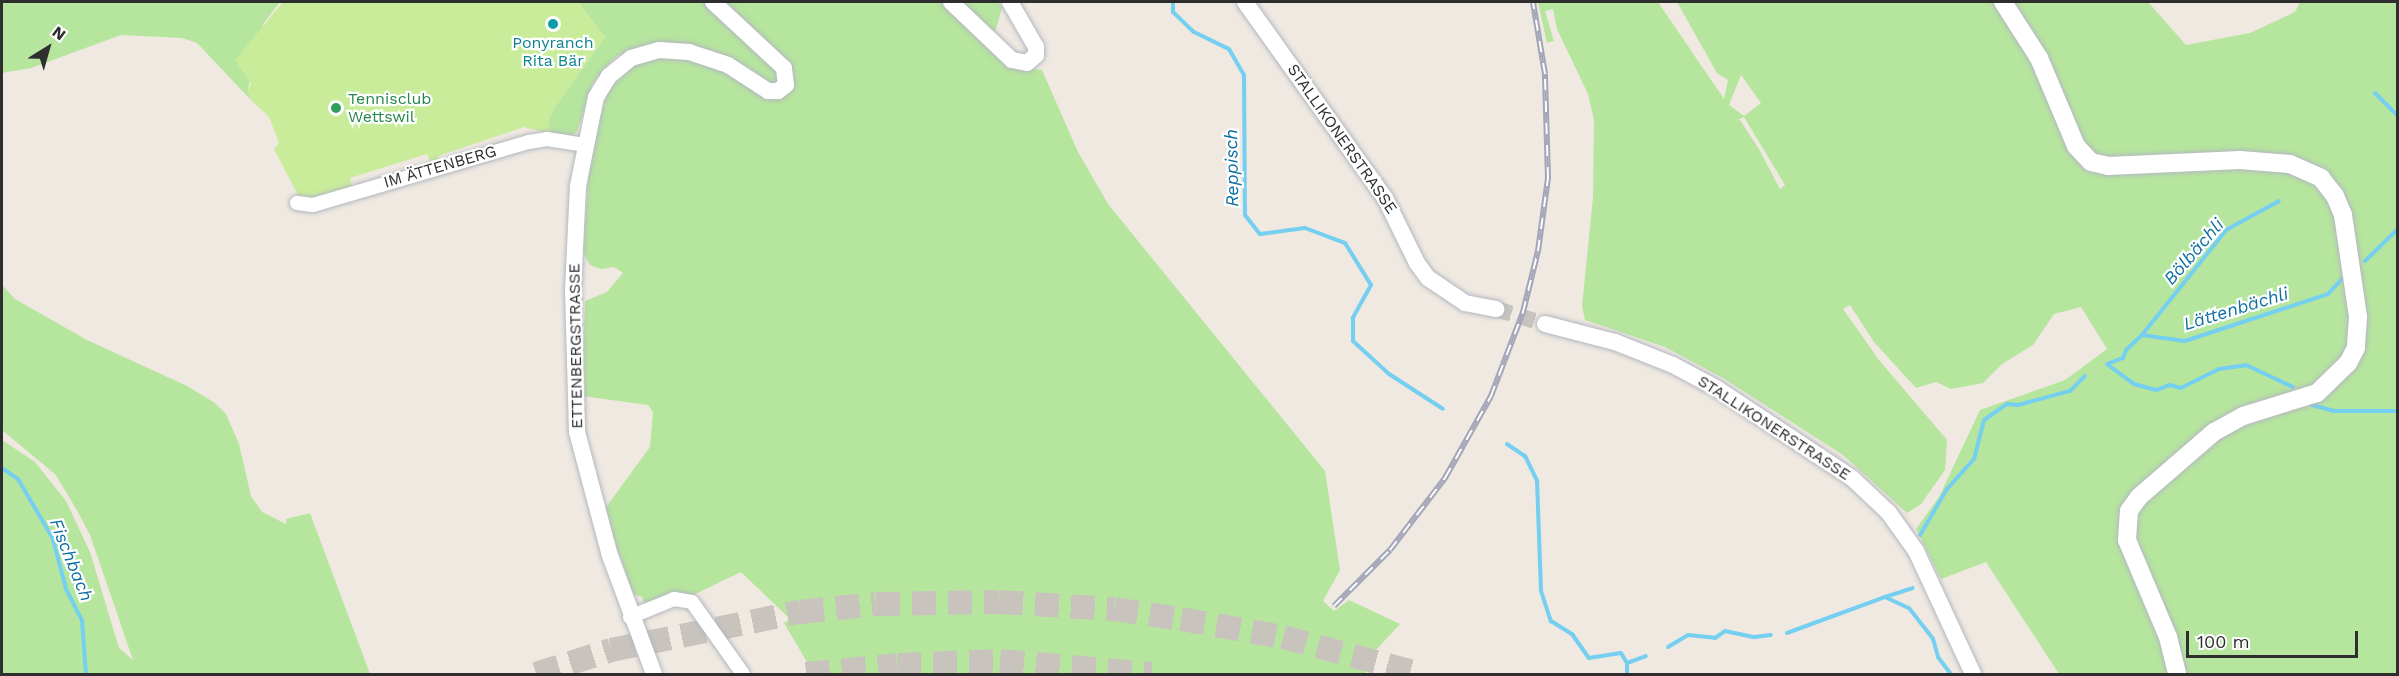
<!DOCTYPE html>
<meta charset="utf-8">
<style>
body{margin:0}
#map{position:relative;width:2399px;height:676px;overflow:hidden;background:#efe9e1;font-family:"Work Sans",sans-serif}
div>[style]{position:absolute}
.green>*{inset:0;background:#b6e59e}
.pitch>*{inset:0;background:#c9ec9a}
.stream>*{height:4px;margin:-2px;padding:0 2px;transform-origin:2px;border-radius:2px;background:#75cff0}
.tertiary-tunnel>*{height:16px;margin-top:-8px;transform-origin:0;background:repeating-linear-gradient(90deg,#c8c4bd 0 16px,transparent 0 24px)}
.motorway-tunnel>*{height:24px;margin-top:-12px;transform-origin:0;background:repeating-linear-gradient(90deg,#c8c4bd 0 24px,transparent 0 36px)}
.roads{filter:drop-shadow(0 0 2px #b4b7c1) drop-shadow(0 0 2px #b4b7c1)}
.minor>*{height:14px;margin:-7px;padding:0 7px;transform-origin:7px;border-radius:7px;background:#fff}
.tertiary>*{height:16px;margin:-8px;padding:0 8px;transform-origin:8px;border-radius:8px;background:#fff}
.secondary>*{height:18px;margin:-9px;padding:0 9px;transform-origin:9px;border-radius:9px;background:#fff}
.rail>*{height:6px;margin-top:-3px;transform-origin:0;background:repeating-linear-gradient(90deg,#fff 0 11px,#a3a6b8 0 22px);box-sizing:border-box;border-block:2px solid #a3a6b8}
.dots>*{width:16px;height:16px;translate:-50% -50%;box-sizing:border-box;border:3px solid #fff;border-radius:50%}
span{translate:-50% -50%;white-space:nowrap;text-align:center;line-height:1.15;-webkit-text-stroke:4.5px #fff;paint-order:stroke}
.culture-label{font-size:16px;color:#0d838f}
.leisure-label{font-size:16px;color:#27864d}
.left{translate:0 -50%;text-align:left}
.street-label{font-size:16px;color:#2e2e2e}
.water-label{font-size:18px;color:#0d6fa3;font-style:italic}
.frame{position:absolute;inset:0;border:3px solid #2e2e2e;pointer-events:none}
.north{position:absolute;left:18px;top:18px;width:60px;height:60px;-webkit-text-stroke:4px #fff;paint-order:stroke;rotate:37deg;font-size:16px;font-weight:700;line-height:24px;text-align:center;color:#2e2e2e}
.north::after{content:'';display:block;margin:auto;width:21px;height:27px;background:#2e2e2e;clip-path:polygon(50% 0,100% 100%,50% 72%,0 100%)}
.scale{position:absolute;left:2186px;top:631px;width:172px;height:27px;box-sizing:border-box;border:3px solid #2e2e2e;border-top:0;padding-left:8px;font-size:18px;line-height:21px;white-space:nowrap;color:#2e2e2e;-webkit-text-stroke:4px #fff;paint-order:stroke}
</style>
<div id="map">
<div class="green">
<div style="clip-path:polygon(2px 2px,280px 2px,263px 24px,248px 89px,250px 99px,197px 43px,182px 38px,121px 35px,31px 68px,2px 73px)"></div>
<div style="clip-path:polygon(578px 2px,998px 2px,1002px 8px,993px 40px,1025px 68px,1042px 70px,1078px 152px,1108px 204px,1325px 471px,1340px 570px,1323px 601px,1334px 611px,1349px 600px,1400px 624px,1362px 665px,1366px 674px,814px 674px,784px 623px,790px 619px,741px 572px,693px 595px,678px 593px,644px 604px,642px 597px,633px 594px,604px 510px,650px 447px,653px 412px,648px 405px,582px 396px,585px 301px,607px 292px,623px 273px,614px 267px,601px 269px,590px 265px,583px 252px,591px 143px,609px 89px,632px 68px,622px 53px,611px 61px,593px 83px,577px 132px,568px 137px,551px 134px,548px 121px,553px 110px,605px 37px)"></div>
<div style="clip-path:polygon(evenodd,1538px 2px,1658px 2px,1724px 99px,1728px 80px,1717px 73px,1677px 2px,2148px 2px,2186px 45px,2250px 33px,2295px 12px,2300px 2px,2397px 2px,2397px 674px,2059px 674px,1986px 562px,1941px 579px,1916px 529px,1939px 497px,1980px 410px,2065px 380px,2107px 349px,2081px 307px,2054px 314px,2033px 345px,2002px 364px,1983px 383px,1951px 389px,1936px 382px,1916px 388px,1874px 342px,1850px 305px,1843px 309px,1879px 360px,1947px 440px,1945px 470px,1921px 504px,1907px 513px,1843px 455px,1723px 378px,1665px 347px,1585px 320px,1582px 306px,1593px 198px,1594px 120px,1588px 94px,1557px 29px,1553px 9px,1545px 11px,1554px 41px,1547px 43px,1538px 2px,1741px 75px,1761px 103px,1744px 116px,1729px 105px,1741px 75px,1538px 2px,1744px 117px,1785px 185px,1780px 189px,1759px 149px,1740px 120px,1736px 121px,1744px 117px)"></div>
<div style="clip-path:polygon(2px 285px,15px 299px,87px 340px,187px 386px,215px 403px,226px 414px,239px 444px,251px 496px,262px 512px,286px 524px,286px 519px,310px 513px,370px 674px,2px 674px,2px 440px,35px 462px,66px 501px,90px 552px,119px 648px,133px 660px,90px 535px,79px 514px,56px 475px,2px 430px)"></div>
</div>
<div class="pitch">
<div style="clip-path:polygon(283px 2px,578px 2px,605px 37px,553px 110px,548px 121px,551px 134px,524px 127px,438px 156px,441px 164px,432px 166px,427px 154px,350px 178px,353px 190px,314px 201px,298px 195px,274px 149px,279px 143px,269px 117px,250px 99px,248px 89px,251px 84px,235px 60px)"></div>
</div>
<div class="stream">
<div style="left:1173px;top:2px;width:10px;rotate:90deg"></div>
<div style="left:1173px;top:12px;width:29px;rotate:44deg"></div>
<div style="left:1194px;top:32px;width:39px;rotate:26deg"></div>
<div style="left:1229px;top:49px;width:30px;rotate:60deg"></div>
<div style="left:1244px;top:75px;width:140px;rotate:89.6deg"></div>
<div style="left:1245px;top:215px;width:24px;rotate:52deg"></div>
<div style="left:1260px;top:234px;width:45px;rotate:-7.6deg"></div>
<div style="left:1305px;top:228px;width:43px;rotate:20.6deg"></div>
<div style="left:1345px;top:243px;width:49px;rotate:58.2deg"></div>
<div style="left:1371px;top:285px;width:38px;rotate:119deg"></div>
<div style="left:1353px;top:318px;width:23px;rotate:90deg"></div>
<div style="left:1353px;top:341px;width:49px;rotate:42.5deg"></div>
<div style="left:1389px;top:374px;width:64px;rotate:32.9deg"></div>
<div style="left:2375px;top:93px;width:33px;rotate:45deg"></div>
<div style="left:2365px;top:261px;width:46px;rotate:-44.1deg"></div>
<div style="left:2142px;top:335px;width:134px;rotate:-51.3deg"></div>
<div style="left:2226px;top:230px;width:60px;rotate:-28.7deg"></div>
<div style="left:2107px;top:364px;width:17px;rotate:-21deg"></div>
<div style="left:2123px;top:358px;width:9px;rotate:-69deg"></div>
<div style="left:2126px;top:350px;width:22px;rotate:-43deg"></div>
<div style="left:2142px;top:335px;width:43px;rotate:7.9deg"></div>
<div style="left:2185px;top:341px;width:151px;rotate:-18.2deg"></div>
<div style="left:2328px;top:294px;width:21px;rotate:-47deg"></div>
<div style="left:2108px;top:365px;width:32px;rotate:36deg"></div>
<div style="left:2134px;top:384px;width:23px;rotate:15deg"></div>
<div style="left:2156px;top:390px;width:15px;rotate:-20deg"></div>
<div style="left:2170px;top:385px;width:11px;rotate:15deg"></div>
<div style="left:2181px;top:388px;width:42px;rotate:-26.6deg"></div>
<div style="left:2219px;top:369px;width:27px;rotate:-8deg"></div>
<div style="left:2246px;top:365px;width:52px;rotate:25.1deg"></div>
<div style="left:2312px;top:405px;width:23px;rotate:15deg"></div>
<div style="left:2334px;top:411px;width:64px"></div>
<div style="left:1507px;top:444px;width:22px;rotate:34deg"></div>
<div style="left:1525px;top:456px;width:28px;rotate:64deg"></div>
<div style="left:1537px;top:481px;width:110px;rotate:87.9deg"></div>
<div style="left:1541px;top:591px;width:32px;rotate:72deg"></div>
<div style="left:1551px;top:621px;width:25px;rotate:32deg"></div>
<div style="left:1572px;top:634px;width:29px;rotate:55deg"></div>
<div style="left:1589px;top:658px;width:32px;rotate:-9deg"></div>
<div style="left:1621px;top:653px;width:12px;rotate:59deg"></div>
<div style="left:1627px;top:663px;width:11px;rotate:90deg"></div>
<div style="left:2px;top:468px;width:19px;rotate:35deg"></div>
<div style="left:18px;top:479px;width:69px;rotate:59.7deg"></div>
<div style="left:53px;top:539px;width:52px;rotate:75.4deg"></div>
<div style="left:66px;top:589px;width:35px;rotate:63deg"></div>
<div style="left:82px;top:620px;width:54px;rotate:85.8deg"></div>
<div style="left:1920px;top:535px;width:53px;rotate:-59.6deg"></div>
<div style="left:1947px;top:489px;width:40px;rotate:-48deg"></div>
<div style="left:1974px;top:459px;width:40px;rotate:-75.6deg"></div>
<div style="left:1984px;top:420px;width:28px;rotate:-35deg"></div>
<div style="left:2007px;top:404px;width:11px;rotate:5deg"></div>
<div style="left:2018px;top:405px;width:54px;rotate:-15.1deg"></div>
<div style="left:2070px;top:391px;width:21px;rotate:-45deg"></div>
<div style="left:1885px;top:597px;width:29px;rotate:-18deg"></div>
<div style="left:1787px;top:633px;width:104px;rotate:-20.2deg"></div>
<div style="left:1885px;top:597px;width:26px;rotate:25deg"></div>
<div style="left:1909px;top:608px;width:39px;rotate:52deg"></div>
<div style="left:1933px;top:639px;width:19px;rotate:74deg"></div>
<div style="left:1938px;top:657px;width:21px;rotate:53deg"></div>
<div style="left:1668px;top:647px;width:23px;rotate:-31deg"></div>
<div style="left:1688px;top:635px;width:27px;rotate:6deg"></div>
<div style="left:1715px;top:638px;width:12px;rotate:-35deg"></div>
<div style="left:1725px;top:631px;width:30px;rotate:12deg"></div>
<div style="left:1754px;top:637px;width:17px;rotate:-7deg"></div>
<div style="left:1627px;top:663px;width:20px;rotate:-20deg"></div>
</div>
<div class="tertiary-tunnel">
<div style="left:1496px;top:309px;width:51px;rotate:17deg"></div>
</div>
<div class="motorway-tunnel">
<div style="left:536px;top:674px;width:79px;rotate:-17.7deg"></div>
<div style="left:611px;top:650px;width:193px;rotate:-11.4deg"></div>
<div style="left:800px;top:612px;width:76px;rotate:-6deg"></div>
<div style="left:876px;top:604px;width:123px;rotate:-0.9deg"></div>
<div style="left:999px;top:602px;width:115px;rotate:3.5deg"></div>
<div style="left:1114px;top:609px;width:68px;rotate:8.5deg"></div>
<div style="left:1181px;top:619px;width:104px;rotate:10deg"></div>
<div style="left:1283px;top:637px;width:143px;rotate:15deg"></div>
<div style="left:806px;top:674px;width:91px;rotate:-5.6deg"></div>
<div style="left:897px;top:665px;width:103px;rotate:-2.2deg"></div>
<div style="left:1000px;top:661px;width:152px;rotate:4.9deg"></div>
</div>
<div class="roads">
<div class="minor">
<div style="left:297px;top:203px;width:16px;rotate:7deg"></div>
<div style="left:313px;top:205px;width:225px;rotate:-16.3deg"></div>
<div style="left:529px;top:142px;width:18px;rotate:-9deg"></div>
<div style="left:547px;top:139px;width:38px;rotate:9deg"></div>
<div style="left:630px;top:617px;width:48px;rotate:-22.2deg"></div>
<div style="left:674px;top:599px;width:18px;rotate:9deg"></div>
<div style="left:692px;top:602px;width:88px;rotate:54.7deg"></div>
</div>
<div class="tertiary">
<div style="left:951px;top:2px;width:84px;rotate:43.6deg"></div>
<div style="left:1012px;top:60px;width:15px;rotate:11deg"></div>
<div style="left:1027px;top:63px;width:12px;rotate:-42deg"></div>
<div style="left:1036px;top:55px;width:8px;rotate:-90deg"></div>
<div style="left:1036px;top:47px;width:52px;rotate:-120deg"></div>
<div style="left:1245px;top:2px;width:241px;rotate:54.5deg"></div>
<div style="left:1385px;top:198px;width:72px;rotate:63.8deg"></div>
<div style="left:1417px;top:263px;width:19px;rotate:54deg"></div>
<div style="left:1428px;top:278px;width:45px;rotate:34deg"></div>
<div style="left:1465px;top:303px;width:32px;rotate:11deg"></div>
<div style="left:1545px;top:324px;width:72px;rotate:14.4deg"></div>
<div style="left:1615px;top:342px;width:62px;rotate:21.6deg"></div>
<div style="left:1673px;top:365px;width:49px;rotate:28.1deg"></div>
<div style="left:1716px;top:388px;width:163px;rotate:33.5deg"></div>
<div style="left:1852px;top:478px;width:51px;rotate:43.4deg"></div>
<div style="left:1889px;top:513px;width:47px;rotate:54.6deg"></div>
<div style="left:1916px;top:551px;width:136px;rotate:65.1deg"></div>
<div style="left:654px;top:674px;width:126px;rotate:-110.4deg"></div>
<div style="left:610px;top:556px;width:128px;rotate:-104.9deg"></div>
<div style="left:577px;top:432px;width:141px;rotate:-91.6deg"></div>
<div style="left:573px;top:291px;width:105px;rotate:-87.3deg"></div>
<div style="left:578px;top:186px;width:91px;rotate:-78.6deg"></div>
<div style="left:596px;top:97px;width:25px;rotate:-58deg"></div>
<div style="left:609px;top:76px;width:28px;rotate:-39deg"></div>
<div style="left:631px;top:58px;width:29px;rotate:-16deg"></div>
<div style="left:659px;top:50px;width:30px;rotate:4deg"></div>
<div style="left:689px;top:52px;width:41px;rotate:18.4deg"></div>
<div style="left:728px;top:65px;width:48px;rotate:33deg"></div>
<div style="left:768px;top:91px;width:10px"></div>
<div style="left:778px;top:91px;width:10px;rotate:-37deg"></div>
<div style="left:786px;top:85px;width:17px;rotate:-97deg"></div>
<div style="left:784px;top:68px;width:97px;rotate:-137.1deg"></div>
</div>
<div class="secondary">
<div style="left:2003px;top:2px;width:67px;rotate:57.3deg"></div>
<div style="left:2039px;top:58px;width:95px;rotate:67.2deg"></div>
<div style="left:2076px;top:146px;width:22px;rotate:47deg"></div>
<div style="left:2091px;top:162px;width:17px;rotate:13deg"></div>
<div style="left:2108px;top:166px;width:132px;rotate:-2.6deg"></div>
<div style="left:2240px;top:160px;width:50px;rotate:4.6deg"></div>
<div style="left:2290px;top:164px;width:34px;rotate:24deg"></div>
<div style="left:2321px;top:178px;width:23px;rotate:52deg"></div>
<div style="left:2335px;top:196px;width:21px;rotate:67deg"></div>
<div style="left:2343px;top:215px;width:103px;rotate:81.6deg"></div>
<div style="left:2358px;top:317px;width:31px;rotate:94deg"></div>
<div style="left:2356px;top:348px;width:17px;rotate:118deg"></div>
<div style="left:2348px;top:363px;width:43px;rotate:135.9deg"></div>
<div style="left:2317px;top:393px;width:77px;rotate:162.7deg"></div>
<div style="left:2243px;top:416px;width:33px;rotate:151deg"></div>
<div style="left:2214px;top:432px;width:99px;rotate:139.1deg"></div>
<div style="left:2139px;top:497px;width:17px;rotate:126deg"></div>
<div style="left:2129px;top:511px;width:29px;rotate:94deg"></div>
<div style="left:2127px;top:540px;width:105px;rotate:67.1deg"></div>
<div style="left:2168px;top:637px;width:38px;rotate:76deg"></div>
</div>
</div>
<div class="rail">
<div style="left:1334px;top:606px;width:79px;rotate:-45deg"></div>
<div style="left:1390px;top:550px;width:91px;rotate:-52.6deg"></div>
<div style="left:1445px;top:478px;width:94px;rotate:-60.7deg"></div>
<div style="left:1491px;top:396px;width:90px;rotate:-69.1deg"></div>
<div style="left:1523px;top:312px;width:63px;rotate:-76.2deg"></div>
<div style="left:1538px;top:251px;width:74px;rotate:-82.2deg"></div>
<div style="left:1548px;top:178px;width:104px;rotate:-91.7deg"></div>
<div style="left:1545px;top:74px;width:73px;rotate:-99.5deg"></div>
</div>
<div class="dots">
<div style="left:553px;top:24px;background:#0f9aa8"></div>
<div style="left:336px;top:108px;background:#2e9e5b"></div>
</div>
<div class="culture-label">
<span style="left:553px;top:52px">Ponyranch<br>Rita Bär</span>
</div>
<div class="leisure-label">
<span class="left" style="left:348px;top:108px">Tennisclub<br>Wettswil</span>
</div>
<div class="street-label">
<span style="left:1342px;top:139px;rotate:55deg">STALLIKONERSTRASSE</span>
<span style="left:440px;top:167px;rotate:-16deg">IM ÄTTENBERG</span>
<span style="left:576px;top:346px;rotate:-91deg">ETTENBERGSTRASSE</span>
<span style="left:1774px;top:428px;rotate:33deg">STALLIKONERSTRASSE</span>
</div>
<div class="water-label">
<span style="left:1232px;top:168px;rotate:-91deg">Reppisch</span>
<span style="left:2194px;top:252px;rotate:-49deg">Bölbächli</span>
<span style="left:2236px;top:309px;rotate:-17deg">Lättenbächli</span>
<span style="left:71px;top:560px;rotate:68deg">Fischbach</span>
</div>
<div class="frame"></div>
<div class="north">N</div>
<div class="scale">100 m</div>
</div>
